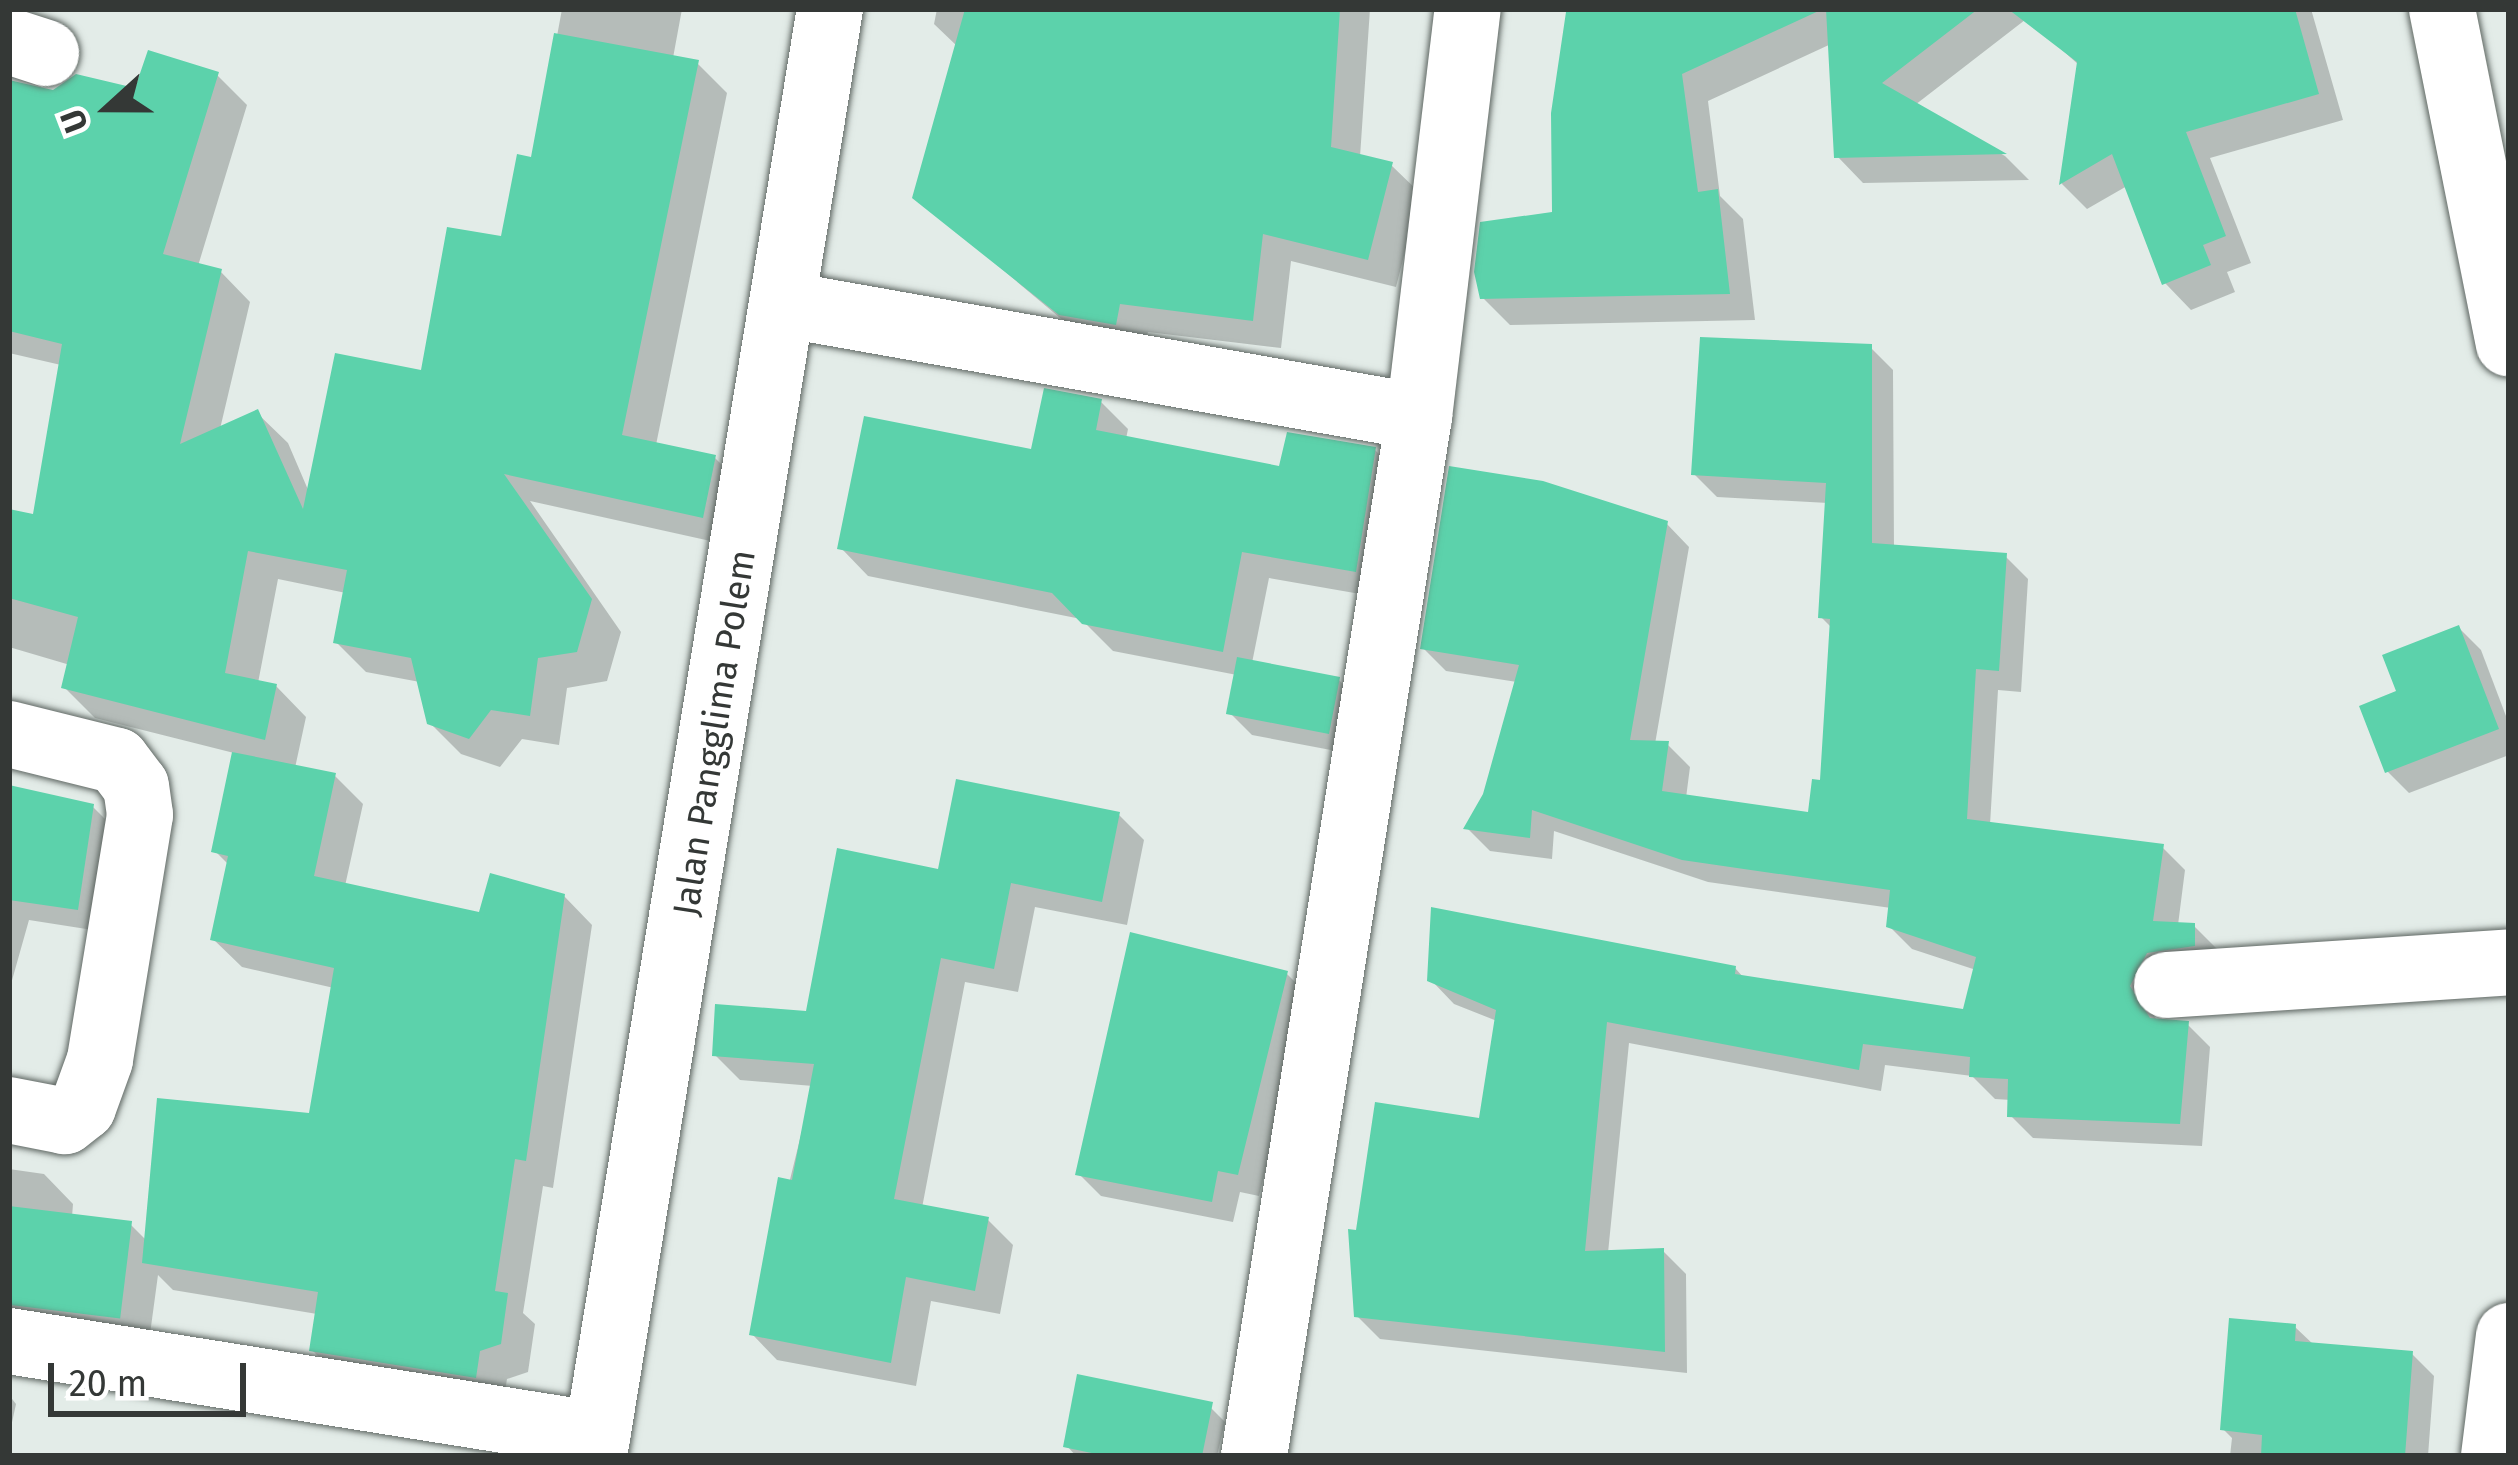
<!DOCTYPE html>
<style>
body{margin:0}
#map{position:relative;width:2518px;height:1465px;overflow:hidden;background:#e3ece8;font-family:"Fira Sans",sans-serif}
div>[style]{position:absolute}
.shadow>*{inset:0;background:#0003}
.building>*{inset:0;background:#5cd2ab;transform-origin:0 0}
.roads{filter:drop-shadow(0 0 3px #5f6763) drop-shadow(0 0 3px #5f6763)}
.minor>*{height:66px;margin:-33px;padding:0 33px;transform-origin:33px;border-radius:33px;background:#fff}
span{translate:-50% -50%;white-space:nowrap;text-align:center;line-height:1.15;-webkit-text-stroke:9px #fff;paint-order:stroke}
.street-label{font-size:36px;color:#343836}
.frame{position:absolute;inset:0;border:12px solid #343836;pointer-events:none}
.north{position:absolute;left:48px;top:48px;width:120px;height:120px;-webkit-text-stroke:9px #fff;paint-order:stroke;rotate:249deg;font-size:33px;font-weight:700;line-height:48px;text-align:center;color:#343836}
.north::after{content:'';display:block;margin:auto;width:42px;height:54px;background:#343836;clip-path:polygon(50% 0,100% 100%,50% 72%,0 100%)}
.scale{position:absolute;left:48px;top:1363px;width:198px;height:54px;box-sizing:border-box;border:6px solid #343836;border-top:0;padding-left:15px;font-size:36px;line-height:42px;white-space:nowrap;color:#343836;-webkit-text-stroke:9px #fff;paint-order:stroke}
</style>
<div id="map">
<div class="shadow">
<div style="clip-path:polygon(562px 9px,682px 9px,673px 58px,697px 63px,727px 93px,656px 445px,715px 458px,745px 488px,733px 546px,530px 501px,621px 632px,607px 681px,567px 688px,559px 745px,522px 739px,500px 767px,461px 754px,430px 723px,420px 682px,366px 672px,336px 642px,346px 593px,278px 579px,258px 683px,276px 686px,306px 717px,295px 768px,335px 776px,363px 804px,345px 886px,481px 916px,564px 896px,592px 925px,553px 1188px,543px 1186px,523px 1313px,535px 1324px,528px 1372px,507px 1379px,503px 1404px,340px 1378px,312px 1350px,317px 1314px,173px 1290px,158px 1275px,148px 1349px,9px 1347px,9px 1169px,44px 1174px,73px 1204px,72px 1217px,131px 1225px,147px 1241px,311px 1116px,334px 988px,242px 967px,213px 939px,229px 865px,215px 851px,234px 753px,95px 718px,64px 687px,70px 665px,9px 647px,9px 512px,36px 518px,61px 365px,9px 353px,9px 83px,35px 92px,137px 92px,217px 75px,247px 105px,198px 266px,220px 271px,250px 302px,220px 429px,257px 413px,288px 443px,309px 492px,424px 374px,503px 240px,534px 161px)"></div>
<div style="clip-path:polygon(937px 9px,1370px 9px,1360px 157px,1391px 165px,1420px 193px,1396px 287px,1291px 261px,1281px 348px,1148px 332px,1144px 352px,1090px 343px,916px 197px,958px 47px,934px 24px)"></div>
<div style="clip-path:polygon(1634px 9px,2311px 9px,2343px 120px,2210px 158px,2251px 263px,2227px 272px,2235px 292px,2191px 310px,2165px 283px,2127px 186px,2087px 209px,2062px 184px,2080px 66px,2041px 31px,2038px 10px,1915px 105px,2005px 156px,2029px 180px,1863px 183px,1837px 156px,1831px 44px,1708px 101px,1720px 196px,1743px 219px,1755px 320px,1510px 325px,1483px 298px,1555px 215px,1569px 15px)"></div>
<div style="clip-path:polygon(1870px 347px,1893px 370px,1894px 548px,2005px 556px,2028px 579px,2021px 692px,1998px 690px,1990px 825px,2162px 847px,2185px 870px,2178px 925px,2194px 926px,2217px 949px,2151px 1011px,2158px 1022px,2187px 1024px,2210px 1047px,2202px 1146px,2033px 1138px,2010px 1115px,2011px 1100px,1995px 1099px,1972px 1076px,1885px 1065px,1881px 1091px,1629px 1043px,1608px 1253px,1663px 1251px,1686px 1274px,1687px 1373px,1380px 1339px,1357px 1316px,1358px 1233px,1482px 1121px,1497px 1021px,1454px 1004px,1431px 980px,1735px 968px,1744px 978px,1965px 1013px,1976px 970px,1912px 949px,1889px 926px,1891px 908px,1708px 882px,1554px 831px,1552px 859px,1490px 851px,1467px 828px,1485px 795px,1517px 682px,1446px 671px,1423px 648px,1666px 523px,1689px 547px,1655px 744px,1667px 744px,1690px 767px,1686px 798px,1810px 815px,1823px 783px,1832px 628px,1821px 617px,1828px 503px,1717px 497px,1694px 474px)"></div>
<div style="clip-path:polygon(1101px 402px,1128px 429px,1126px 439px,1281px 469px,1375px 450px,1402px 478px,1383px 598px,1269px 578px,1252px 663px,1338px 679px,1360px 702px,1352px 754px,1252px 735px,1230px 713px,1237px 675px,1113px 651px,1081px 619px,868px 576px,841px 548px,1033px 453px)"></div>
<div style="clip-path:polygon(2459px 628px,2481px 650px,2509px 724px,2509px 755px,2409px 793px,2387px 771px,2400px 693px)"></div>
<div style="clip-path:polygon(9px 788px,93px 807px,115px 829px,99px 931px,29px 920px,9px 991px)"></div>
<div style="clip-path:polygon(1118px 814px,1144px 840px,1127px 925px,1035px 907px,1018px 992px,965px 982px,922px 1208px,988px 1220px,1013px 1245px,1000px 1314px,931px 1301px,916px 1386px,777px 1360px,752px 1334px,813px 1086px,740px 1080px,715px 1055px,808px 1014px,940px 872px)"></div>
<div style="clip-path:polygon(1287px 974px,1309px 996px,1259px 1196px,1240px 1192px,1233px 1222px,1101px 1196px,1079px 1174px)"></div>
<div style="clip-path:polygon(2295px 1327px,2314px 1345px,2412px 1354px,2434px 1376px,2428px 1456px,2230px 1456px,2232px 1438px,2223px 1429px)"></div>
<div style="clip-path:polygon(9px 1395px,16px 1404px,9px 1436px)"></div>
<div style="clip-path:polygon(1206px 1403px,1225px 1422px,1217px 1456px,1076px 1456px,1067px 1446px)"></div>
</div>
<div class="building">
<div style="clip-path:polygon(965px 9px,1340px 9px,1331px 147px,1393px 162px,1368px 260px,1263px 234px,1253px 321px,1120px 304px,1116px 325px,1059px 315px,912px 198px)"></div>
<div style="clip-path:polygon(1823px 9px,1682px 74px,1698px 192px,1718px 189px,1730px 294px,1480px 299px,1474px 272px,1480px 222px,1552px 212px,1551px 113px,1566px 12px)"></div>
<div style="clip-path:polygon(1826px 9px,1978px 9px,1882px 83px,2007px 154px,1834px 158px)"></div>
<div style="clip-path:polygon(2008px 9px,2295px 9px,2319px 94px,2186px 132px,2226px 236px,2203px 245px,2211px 265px,2162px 285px,2112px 154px,2059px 185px,2077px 62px)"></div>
<div style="clip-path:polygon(554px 33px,699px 60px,622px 435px,716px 455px,703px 518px,504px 474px,592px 599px,577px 652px,538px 658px,530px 716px,491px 710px,469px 739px,427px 724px,411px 658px,333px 643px,347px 570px,248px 551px,225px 673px,277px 684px,265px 740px,61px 688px,78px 617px,9px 598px,9px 509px,33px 514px,62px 344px,9px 331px,9px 80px,53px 90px,76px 74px,135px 88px,148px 50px,219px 72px,163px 254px,222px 269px,180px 444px,258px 409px,303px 509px,335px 353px,421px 370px,447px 227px,501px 236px,517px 154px,531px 157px)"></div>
<div style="clip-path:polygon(1700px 337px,1872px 344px,1872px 543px,2007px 553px,1999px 671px,1976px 669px,1967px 819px,2164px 844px,2153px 921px,2195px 923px,2195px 946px,2147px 953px,2130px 986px,2150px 1018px,2189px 1021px,2180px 1124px,2007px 1117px,2008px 1079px,1969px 1077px,1970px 1057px,1863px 1044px,1859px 1070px,1607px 1022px,1585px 1251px,1664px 1248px,1665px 1352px,1354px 1317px,1348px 1229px,1356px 1230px,1375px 1102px,1479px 1118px,1496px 1010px,1427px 981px,1431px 907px,1736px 966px,1735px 974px,1963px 1009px,1976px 957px,1886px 927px,1890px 890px,1682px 860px,1532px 810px,1530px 838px,1463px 829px,1483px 794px,1519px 665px,1420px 649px,1449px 466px,1543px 481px,1668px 521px,1630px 740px,1669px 741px,1662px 791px,1808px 812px,1812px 779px,1820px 780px,1830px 619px,1818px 618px,1826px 483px,1691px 475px)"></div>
<div style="clip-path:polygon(1044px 388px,1102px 399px,1096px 430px,1279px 466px,1287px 432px,1376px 447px,1356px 572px,1242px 552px,1223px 652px,1082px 624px,1052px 593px,837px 549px,864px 416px,1031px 449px)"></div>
<div style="clip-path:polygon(2459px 625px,2499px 729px,2385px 773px,2359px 706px,2396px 691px,2382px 655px)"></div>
<div style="left:1237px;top:657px;width:105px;height:58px;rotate:11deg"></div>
<div style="clip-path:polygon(232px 752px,336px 773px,314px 876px,479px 912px,490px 873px,565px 894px,526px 1161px,515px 1159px,495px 1291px,508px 1293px,501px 1344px,480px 1351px,476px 1378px,309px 1351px,318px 1292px,142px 1263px,157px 1098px,309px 1113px,334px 968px,210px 940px,228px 856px,211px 852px)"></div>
<div style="clip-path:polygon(956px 779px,1120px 812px,1102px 902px,1011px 883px,994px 969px,941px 958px,894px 1199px,989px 1217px,975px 1291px,906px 1277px,891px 1363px,749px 1335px,778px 1177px,792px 1180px,814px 1064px,712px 1056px,715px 1004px,806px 1011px,837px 848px,938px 869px)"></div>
<div style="clip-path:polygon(9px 785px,94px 804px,78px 910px,9px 900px)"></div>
<div style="clip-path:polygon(1130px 932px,1288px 971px,1238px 1175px,1218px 1171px,1212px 1202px,1075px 1175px)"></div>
<div style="left:9px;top:1206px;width:124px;height:98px;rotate:7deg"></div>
<div style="clip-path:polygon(2229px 1318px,2296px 1324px,2295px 1341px,2413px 1351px,2405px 1456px,2261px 1456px,2262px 1435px,2220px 1430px)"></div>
<div style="clip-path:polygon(1077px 1374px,1213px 1402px,1202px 1456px,1106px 1456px,1063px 1447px)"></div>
</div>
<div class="roads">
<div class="minor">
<div style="left:2442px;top:9px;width:341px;rotate:78.7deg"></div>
<div style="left:9px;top:41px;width:39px;rotate:18deg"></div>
<div style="left:782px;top:304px;width:647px;rotate:10.06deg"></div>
<div style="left:9px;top:734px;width:111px;rotate:14deg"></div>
<div style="left:117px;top:761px;width:31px;rotate:53deg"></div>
<div style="left:136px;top:786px;width:29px;rotate:82deg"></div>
<div style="left:140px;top:815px;width:248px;rotate:99.3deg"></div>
<div style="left:100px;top:1060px;width:50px;rotate:109.9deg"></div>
<div style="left:83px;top:1107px;width:23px;rotate:142deg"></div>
<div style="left:65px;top:1121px;width:57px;rotate:-168.9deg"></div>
<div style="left:2167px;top:985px;width:343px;rotate:-3.8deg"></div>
<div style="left:9px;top:1341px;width:596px;rotate:9.07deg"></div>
<div style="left:594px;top:1456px;width:1466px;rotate:-80.74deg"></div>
<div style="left:1254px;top:1456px;width:1052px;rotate:-80.98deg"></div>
<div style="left:1419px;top:417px;width:411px;rotate:-83.2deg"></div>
<div style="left:2494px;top:1456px;width:121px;rotate:-82.9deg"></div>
</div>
</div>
<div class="street-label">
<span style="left:715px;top:733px;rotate:-81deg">Jalan Pangglima Polem</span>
</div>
<div class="frame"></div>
<div class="north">U</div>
<div class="scale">20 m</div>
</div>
